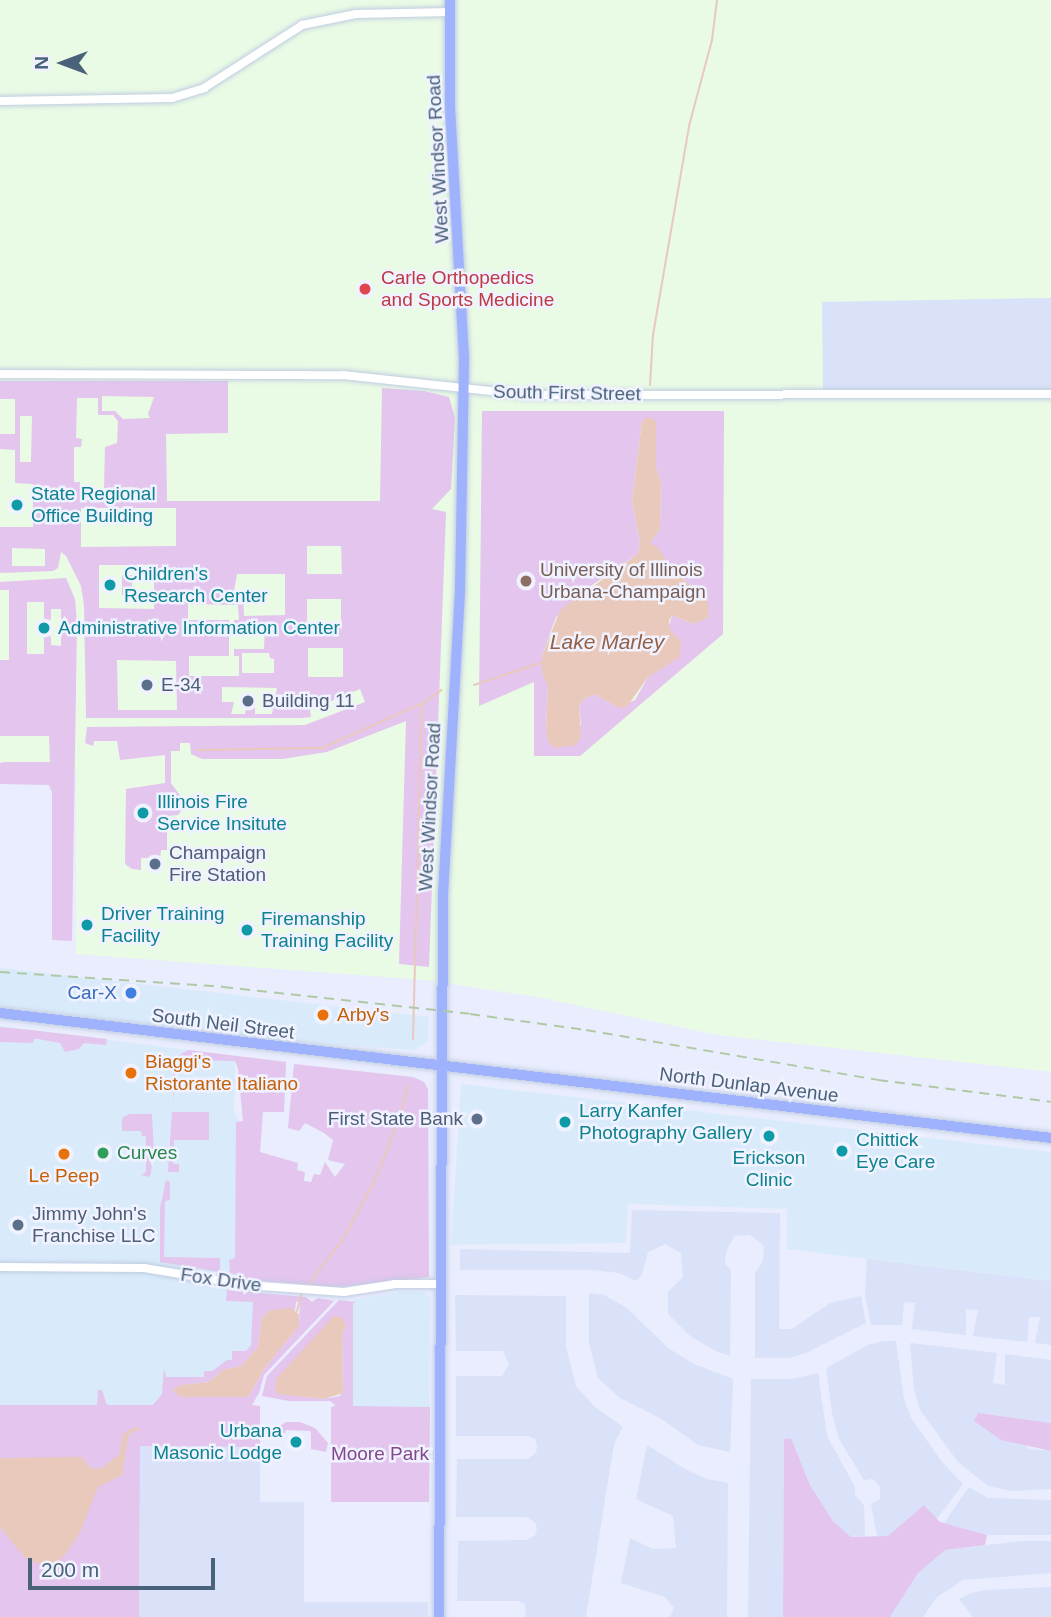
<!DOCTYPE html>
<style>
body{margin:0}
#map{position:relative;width:1051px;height:1617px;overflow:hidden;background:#e9edfd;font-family:Arial,sans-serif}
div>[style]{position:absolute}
.residential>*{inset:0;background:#d9e2f8;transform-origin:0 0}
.commercial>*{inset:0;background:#d9ebfb}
.education>*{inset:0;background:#e9fae5}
.green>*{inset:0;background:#e3c5ed;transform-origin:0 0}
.water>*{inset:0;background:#e9c9bb}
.stream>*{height:2px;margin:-1px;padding:0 1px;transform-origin:1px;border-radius:1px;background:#e9c9bb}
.roads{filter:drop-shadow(0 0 2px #c0cce1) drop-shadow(0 0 2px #c0cce1)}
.minor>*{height:8px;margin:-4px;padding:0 4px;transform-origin:4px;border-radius:4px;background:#fff}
.major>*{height:10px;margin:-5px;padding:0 5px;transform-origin:5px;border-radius:5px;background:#9fb2fe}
.rail>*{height:2px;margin-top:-1px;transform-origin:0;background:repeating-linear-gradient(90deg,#b0c9a5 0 10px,transparent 0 17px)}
.dots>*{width:19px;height:19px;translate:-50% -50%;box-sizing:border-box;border:4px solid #f0f3ff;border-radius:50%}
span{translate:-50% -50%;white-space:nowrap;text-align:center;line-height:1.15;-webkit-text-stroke:5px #f0f3ff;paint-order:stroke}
.street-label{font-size:19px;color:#4a617a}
.health-label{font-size:19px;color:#be3a42}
.left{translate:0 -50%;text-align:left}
.culture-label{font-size:19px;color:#0d838f}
.right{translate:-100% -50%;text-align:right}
.education-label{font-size:19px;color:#785e54}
.service-label{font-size:19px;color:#4e5e75}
.shop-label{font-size:19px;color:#366cbe}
.food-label{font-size:19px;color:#c56008}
.leisure-label{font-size:19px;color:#27864d}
.park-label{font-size:19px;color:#84478c}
.water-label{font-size:21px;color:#956045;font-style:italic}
.north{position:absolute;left:28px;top:28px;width:70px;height:70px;-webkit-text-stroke:5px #f0f3ff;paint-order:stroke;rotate:270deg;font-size:19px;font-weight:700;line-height:28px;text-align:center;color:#4a617a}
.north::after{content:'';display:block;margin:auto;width:24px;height:32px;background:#4a617a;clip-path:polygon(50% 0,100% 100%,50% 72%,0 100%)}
.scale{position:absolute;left:28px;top:1558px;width:187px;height:32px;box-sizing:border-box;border:4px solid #4a617a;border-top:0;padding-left:9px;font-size:21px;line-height:24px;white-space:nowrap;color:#4a617a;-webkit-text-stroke:5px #f0f3ff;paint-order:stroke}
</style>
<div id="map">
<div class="residential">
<div style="left:1051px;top:298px;width:91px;height:229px;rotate:90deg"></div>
<div style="clip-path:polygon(632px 1210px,780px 1213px,779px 1329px,792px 1329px,830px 1303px,861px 1296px,866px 1323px,806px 1353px,789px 1358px,755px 1358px,755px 1273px,763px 1261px,764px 1246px,750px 1235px,734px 1236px,726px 1252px,725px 1264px,731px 1270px,730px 1356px,716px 1351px,690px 1336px,668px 1314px,668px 1292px,683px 1277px,681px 1253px,665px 1244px,648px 1252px,642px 1274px,636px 1281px,619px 1273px,593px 1270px,460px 1270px,460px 1249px,630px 1253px)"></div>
<div style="clip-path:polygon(867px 1259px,1051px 1281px,1051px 1345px,1035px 1343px,1040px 1317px,1029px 1317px,1027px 1342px,973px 1336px,978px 1310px,966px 1309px,966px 1335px,912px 1329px,915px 1303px,904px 1302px,902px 1325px,871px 1325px,865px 1296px)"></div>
<div style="clip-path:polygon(589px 1293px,604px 1295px,627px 1308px,668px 1348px,694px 1364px,733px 1379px,730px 1452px,698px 1445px,660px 1418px,620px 1398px,598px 1378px,589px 1343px)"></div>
<div style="clip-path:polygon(455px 1295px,566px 1296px,566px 1347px,576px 1386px,595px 1407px,623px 1427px,614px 1444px,586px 1617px,526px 1617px,525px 1604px,519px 1601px,457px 1601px,458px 1541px,526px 1540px,535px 1536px,537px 1528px,535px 1522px,526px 1517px,456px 1517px,457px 1459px,528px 1459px,536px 1453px,537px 1446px,535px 1439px,528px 1436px,456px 1436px,456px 1376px,502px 1376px,509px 1364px,503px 1351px,456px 1351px)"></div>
<div style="clip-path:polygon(883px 1341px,896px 1341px,904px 1399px,911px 1418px,942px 1462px,963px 1484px,937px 1519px,924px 1505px,888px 1536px,877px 1536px,871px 1504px,880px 1499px,880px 1487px,873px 1479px,864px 1480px,839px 1439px,832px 1413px,826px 1368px,868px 1345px)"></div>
<div style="clip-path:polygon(910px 1343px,997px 1353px,993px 1383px,1005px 1385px,1005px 1354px,1051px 1360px,1051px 1423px,978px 1413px,1030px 1449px,1051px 1451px,1051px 1489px,1012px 1491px,988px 1486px,958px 1462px,920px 1410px,914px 1389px)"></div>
<div style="clip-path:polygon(818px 1373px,827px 1436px,855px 1487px,855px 1495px,864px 1505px,865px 1536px,851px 1537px,833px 1521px,810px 1485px,791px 1438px,784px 1439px,783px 1617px,748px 1617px,751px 1379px,792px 1379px)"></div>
<div style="clip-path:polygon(647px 1445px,685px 1469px,707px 1479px,728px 1483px,727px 1617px,670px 1617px,674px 1608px,665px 1597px,621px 1583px,630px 1538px,653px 1549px,676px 1548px,673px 1516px,636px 1499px)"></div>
<div style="clip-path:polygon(140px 1446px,260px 1447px,260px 1502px,304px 1502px,304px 1602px,428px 1602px,428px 1617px,139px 1617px)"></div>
<div style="clip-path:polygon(969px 1487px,988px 1498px,1051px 1500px,1051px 1535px,987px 1535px,944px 1523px)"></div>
<div style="clip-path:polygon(1022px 1541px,1051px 1541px,1051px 1573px,963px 1580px,937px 1597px,923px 1617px,890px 1617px,918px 1573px,945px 1550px)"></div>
<div style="clip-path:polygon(1051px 1587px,1051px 1617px,973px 1617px,959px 1599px,971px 1593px,986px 1590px)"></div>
</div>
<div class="commercial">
<div style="clip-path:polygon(0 968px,429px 1017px,428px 1041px,415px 1050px,300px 1042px,0 1006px)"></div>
<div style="clip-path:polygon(0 1026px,235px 1056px,234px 1111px,239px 1122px,238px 1291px,262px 1294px,253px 1349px,208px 1378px,153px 1405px,0 1405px)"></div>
<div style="clip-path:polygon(461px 1084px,1051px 1152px,1051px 1281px,787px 1249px,787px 1209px,628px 1204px,626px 1243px,451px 1245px)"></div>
<div style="clip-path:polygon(400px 1292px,423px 1292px,430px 1296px,429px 1407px,353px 1407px,353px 1300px)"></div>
</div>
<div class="education">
<div style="clip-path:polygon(0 0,1051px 0,1051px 298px,822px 302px,823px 390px,1051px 389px,1051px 1072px,717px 1035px,542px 998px,425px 980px,76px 954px,76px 772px,0 772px)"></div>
</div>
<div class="green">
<div style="clip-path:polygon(evenodd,0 381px,228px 381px,228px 433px,166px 434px,167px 501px,380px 501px,382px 388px,424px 391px,449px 397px,455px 418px,451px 489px,432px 509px,446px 512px,429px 967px,399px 964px,406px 721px,327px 752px,282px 759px,202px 759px,191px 754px,190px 743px,180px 743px,180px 751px,171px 751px,171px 783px,182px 798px,182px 810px,178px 815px,167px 816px,167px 850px,161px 850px,160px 858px,141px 858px,141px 870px,132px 869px,125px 864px,126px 789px,165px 783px,165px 755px,120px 760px,117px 741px,94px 741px,93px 746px,85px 743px,87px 727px,305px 725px,365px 702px,360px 689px,310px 710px,311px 717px,302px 718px,86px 718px,84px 605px,81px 586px,66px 556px,61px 552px,58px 568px,53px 571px,0 573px,0 527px,33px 527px,33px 484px,15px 483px,15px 450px,0 449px,0 434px,15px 434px,15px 399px,0 399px,0 381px,102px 396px,154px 397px,148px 414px,150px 418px,123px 419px,115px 411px,102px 411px,102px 396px,0 381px,77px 398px,98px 398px,98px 415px,113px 415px,118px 421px,117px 443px,105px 447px,104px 488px,133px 487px,133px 501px,80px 500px,80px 482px,74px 482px,74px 447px,81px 447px,82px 439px,76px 438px,77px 398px,0 381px,20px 416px,32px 416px,31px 462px,20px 462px,20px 416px,0 381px,81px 508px,176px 508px,176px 546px,81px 547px,81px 508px,0 381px,307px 546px,341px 546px,342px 574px,307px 574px,307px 546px,0 381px,12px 548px,45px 549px,45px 566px,12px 566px,12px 548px,0 381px,99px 565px,154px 565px,154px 609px,99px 608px,99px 565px,0 381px,237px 574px,285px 574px,285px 615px,244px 616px,243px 592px,234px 591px,237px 574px,0 381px,307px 599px,341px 599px,341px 626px,307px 626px,307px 599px,0 381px,188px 604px,238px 605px,239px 620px,234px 620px,234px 627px,265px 627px,264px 649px,234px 649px,234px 656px,239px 656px,239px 676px,189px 676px,189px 656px,229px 656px,229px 620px,188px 620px,188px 604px,0 381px,343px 648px,343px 677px,308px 677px,308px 648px,343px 648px,0 381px,242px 653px,269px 653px,270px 658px,274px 659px,274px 673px,242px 673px,242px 653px,0 381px,117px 660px,176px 661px,177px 710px,118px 710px,117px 660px,0 381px,222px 687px,277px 688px,272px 714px,255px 714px,255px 705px,246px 705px,245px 714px,231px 714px,234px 702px,222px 702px,222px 687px)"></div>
<div style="clip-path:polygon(evenodd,482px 411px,724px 411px,723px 634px,580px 756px,534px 756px,534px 682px,479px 706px,482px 411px,642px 421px,656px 422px,656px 468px,661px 483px,660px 529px,650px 543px,673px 571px,703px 595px,693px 624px,672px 615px,658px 669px,648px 677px,635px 700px,617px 707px,595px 694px,584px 699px,579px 706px,581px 725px,546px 729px,548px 687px,542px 656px,556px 617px,582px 592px,638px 554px,640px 542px,632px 501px,642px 421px)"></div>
<div style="left:122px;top:575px;width:10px;height:20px"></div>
<div style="clip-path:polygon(evenodd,66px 578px,75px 599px,77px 623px,72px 941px,52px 940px,52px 792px,49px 785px,0 784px,0 763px,4px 762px,50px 762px,49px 736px,0 736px,0 660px,9px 660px,9px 590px,0 590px,0 582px,66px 578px,27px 602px,44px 602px,44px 624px,51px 619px,51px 609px,61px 609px,61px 646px,51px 645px,51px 637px,44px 632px,44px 654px,27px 654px,27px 602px)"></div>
<div style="clip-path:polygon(0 1027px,31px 1030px,107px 1039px,106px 1045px,84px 1043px,79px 1049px,65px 1052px,60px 1043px,38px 1039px,34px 1039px,33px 1043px,0 1042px)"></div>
<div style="clip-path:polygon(188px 1050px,286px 1062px,284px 1112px,263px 1112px,260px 1152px,298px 1163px,297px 1170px,305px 1172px,304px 1181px,311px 1182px,314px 1174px,320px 1175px,325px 1162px,335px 1177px,345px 1164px,328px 1160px,333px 1140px,324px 1133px,305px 1123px,299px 1131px,288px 1128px,294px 1064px,413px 1077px,424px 1082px,428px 1089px,429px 1277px,340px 1287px,239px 1279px,239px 1275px,230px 1273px,229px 1260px,235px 1258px,236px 1122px,243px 1121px,238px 1069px,235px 1061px,176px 1060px,173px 1103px,173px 1059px)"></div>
<div style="clip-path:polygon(172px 1112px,209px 1112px,209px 1140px,174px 1140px,173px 1164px,179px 1164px,179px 1172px,168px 1172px)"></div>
<div style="clip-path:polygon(129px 1114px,152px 1114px,154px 1152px,150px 1177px,141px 1175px,146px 1172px,146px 1136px,142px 1136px,141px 1131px,122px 1131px,122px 1118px)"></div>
<div style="clip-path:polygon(166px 1180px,170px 1182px,170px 1200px,165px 1201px,164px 1257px,220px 1258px,220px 1272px,160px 1262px,160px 1208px)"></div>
<div style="clip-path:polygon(evenodd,227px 1290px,306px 1297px,312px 1302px,318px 1298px,334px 1301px,264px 1375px,259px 1393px,252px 1405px,260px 1406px,260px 1447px,140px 1446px,139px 1617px,0 1617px,0 1405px,97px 1405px,98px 1390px,102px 1390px,107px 1405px,153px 1405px,162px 1394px,164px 1368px,166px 1377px,204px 1377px,204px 1371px,212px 1371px,227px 1360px,232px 1360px,232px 1351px,246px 1351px,251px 1345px,253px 1302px,226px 1301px,227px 1290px,300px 1301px,299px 1326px,264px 1369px,248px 1397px,191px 1396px,181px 1385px,209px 1382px,223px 1370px,241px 1366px,258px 1347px,262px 1317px,270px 1310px,295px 1310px,296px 1302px,300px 1301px)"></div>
<div style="clip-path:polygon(evenodd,339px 1300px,357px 1302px,353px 1303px,353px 1406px,430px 1407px,429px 1502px,331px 1502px,331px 1407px,335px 1406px,334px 1404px,330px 1401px,289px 1401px,262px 1396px,267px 1376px,339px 1300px,346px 1325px,342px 1335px,343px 1388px,340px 1396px,324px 1399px,306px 1397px,346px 1325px)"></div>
<div style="clip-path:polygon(978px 1413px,1051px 1423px,1051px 1451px,1001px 1440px,974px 1421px)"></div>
<div style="clip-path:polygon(286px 1422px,300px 1422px,315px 1428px,328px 1443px,326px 1452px,311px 1449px,311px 1431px,286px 1430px,285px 1434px,281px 1434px,280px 1426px)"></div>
<div style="clip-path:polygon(791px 1438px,810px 1485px,833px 1521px,851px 1537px,888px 1536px,924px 1505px,940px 1522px,987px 1535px,985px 1545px,945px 1550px,918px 1573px,890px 1617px,783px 1617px,784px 1439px)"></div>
</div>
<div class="water">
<div style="clip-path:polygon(649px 417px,656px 421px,656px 468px,661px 483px,660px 529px,650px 543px,659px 549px,673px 571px,703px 595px,709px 605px,708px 618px,693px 624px,672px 615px,669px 621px,670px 630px,681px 641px,680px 657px,648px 677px,626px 708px,617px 707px,595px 694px,584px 699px,579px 706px,581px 737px,576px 745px,555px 748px,548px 742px,546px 730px,548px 687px,542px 673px,542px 656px,560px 610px,638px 554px,640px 542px,632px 501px,642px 421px)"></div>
<div style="clip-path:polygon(291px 1308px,299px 1314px,299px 1326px,264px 1369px,248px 1397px,181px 1397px,172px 1390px,181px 1385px,209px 1382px,223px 1370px,241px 1366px,258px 1347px,262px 1317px,270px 1310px)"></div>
<div style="clip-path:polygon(334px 1316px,342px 1318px,346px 1325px,342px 1335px,343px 1393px,324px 1399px,278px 1394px,275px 1390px,277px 1378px)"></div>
<div style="clip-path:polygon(138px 1427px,140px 1431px,133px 1431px,128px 1437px,122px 1475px,98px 1487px,80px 1532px,68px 1551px,52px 1567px,27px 1560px,0 1527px,0 1458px,81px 1457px,92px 1469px,102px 1468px,120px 1454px,122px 1437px,128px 1430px)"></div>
</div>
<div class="stream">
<div style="left:650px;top:385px;width:50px;rotate:-86.6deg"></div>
<div style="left:653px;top:335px;width:212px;rotate:-80.2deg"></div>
<div style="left:689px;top:126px;width:89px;rotate:-75deg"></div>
<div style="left:712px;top:40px;width:40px;rotate:-82.9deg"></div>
<div style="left:474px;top:685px;width:73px;rotate:-18.4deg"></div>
<div style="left:197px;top:750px;width:125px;rotate:-0.9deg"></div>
<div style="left:322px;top:748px;width:108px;rotate:-24deg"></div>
<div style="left:413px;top:1039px;width:335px;rotate:-88.5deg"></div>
<div style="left:422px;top:704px;width:24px;rotate:-36deg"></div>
<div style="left:307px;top:1285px;width:56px;rotate:-51.5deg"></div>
<div style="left:342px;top:1241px;width:72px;rotate:-61.6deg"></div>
<div style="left:376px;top:1178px;width:75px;rotate:-68.9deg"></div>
<div style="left:403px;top:1108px;width:23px;rotate:-80deg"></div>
<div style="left:297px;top:1311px;width:20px;rotate:-75deg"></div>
</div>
<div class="roads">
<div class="minor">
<div style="left:0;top:101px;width:172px;rotate:-1deg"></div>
<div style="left:172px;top:98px;width:34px;rotate:-17deg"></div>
<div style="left:204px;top:88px;width:117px;rotate:-32.7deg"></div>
<div style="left:302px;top:25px;width:55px;rotate:-11.5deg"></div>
<div style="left:356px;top:14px;width:94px;rotate:-1.2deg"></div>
<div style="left:0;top:374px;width:343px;rotate:0.2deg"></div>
<div style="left:343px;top:375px;width:185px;rotate:6.2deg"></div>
<div style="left:527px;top:395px;width:524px;rotate:-0.11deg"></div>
<div style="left:0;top:1267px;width:144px;rotate:0.4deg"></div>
<div style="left:144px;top:1268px;width:104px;rotate:9.4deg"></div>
<div style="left:247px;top:1285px;width:97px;rotate:4.1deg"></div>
<div style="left:344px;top:1292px;width:52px;rotate:-8.9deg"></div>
<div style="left:395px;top:1284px;width:46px"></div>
</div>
<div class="major">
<div style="left:0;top:1013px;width:1058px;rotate:6.78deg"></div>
<div style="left:439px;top:1617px;width:722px;rotate:-89.68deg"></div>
<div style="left:443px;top:895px;width:304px;rotate:-86.8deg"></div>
<div style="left:460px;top:591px;width:233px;rotate:-89deg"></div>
<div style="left:464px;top:358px;width:252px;rotate:-93.2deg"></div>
<div style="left:450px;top:106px;width:106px;rotate:-90deg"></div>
</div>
</div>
<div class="rail">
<div style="left:0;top:972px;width:224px;rotate:3.8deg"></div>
<div style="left:223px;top:987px;width:248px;rotate:6.2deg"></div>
<div style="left:470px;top:1014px;width:117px;rotate:7.9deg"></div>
<div style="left:586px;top:1030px;width:296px;rotate:9.7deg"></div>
<div style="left:878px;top:1080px;width:174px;rotate:7.2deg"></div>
</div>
<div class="dots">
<div style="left:365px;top:289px;background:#e0444e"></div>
<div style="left:17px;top:505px;background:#0f9aa8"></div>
<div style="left:526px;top:581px;background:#8d6e63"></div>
<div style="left:110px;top:585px;background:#0f9aa8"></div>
<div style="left:44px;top:628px;background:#0f9aa8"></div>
<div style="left:147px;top:685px;background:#5c6f8a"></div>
<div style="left:248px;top:701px;background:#5c6f8a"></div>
<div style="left:143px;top:813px;background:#0f9aa8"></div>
<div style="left:155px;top:864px;background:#5c6f8a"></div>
<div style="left:87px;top:925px;background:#0f9aa8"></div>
<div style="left:247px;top:930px;background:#0f9aa8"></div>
<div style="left:131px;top:993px;background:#3f7fe0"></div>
<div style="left:323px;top:1015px;background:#e8710a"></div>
<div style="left:131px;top:1073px;background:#e8710a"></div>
<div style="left:477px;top:1119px;background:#5c6f8a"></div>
<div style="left:565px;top:1122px;background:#0f9aa8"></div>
<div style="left:769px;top:1136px;background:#0f9aa8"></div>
<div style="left:842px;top:1151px;background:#0f9aa8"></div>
<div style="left:103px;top:1153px;background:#2e9e5b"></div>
<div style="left:64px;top:1154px;background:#e8710a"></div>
<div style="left:18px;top:1225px;background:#5c6f8a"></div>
<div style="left:296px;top:1442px;background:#0f9aa8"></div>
</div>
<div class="street-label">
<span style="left:438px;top:159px;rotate:-93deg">West Windsor Road</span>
<span style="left:567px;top:393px;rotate:1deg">South First Street</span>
<span style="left:430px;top:807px;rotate:-87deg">West Windsor Road</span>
<span style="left:223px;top:1024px;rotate:7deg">South Neil Street</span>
<span style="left:749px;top:1085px;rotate:7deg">North Dunlap Avenue</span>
<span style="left:221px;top:1280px;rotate:8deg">Fox Drive</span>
</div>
<div class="health-label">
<span class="left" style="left:381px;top:289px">Carle Orthopedics<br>and Sports Medicine</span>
</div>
<div class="culture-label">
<span class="left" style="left:31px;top:505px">State Regional<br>Office Building</span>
<span class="left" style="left:124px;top:585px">Children's<br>Research Center</span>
<span class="left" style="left:58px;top:628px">Administrative Information Center</span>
<span class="left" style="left:157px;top:813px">Illinois Fire<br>Service Insitute</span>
<span class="left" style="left:101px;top:925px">Driver Training<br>Facility</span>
<span class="left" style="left:261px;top:930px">Firemanship<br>Training Facility</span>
<span class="left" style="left:579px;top:1122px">Larry Kanfer<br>Photography Gallery</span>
<span class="left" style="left:856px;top:1151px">Chittick<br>Eye Care</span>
<span style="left:769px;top:1169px">Erickson<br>Clinic</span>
<span class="right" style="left:282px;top:1442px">Urbana<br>Masonic Lodge</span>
</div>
<div class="education-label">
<span class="left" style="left:540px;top:581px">University of Illinois<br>Urbana-Champaign</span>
</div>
<div class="service-label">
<span class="left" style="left:161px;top:685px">E-34</span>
<span class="left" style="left:262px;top:701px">Building 11</span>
<span class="left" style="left:169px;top:864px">Champaign<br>Fire Station</span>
<span class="right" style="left:463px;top:1119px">First State Bank</span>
<span class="left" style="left:32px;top:1225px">Jimmy John's<br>Franchise LLC</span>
</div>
<div class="shop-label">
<span class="right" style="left:117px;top:993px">Car-X</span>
</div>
<div class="food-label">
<span class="left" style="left:337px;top:1015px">Arby's</span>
<span class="left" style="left:145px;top:1073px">Biaggi's<br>Ristorante Italiano</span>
<span style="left:64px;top:1176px">Le Peep</span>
</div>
<div class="leisure-label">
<span class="left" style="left:117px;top:1153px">Curves</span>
</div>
<div class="park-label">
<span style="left:380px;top:1454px">Moore Park</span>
</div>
<div class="water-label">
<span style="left:607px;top:642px">Lake Marley</span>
</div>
<div class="north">N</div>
<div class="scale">200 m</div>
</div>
